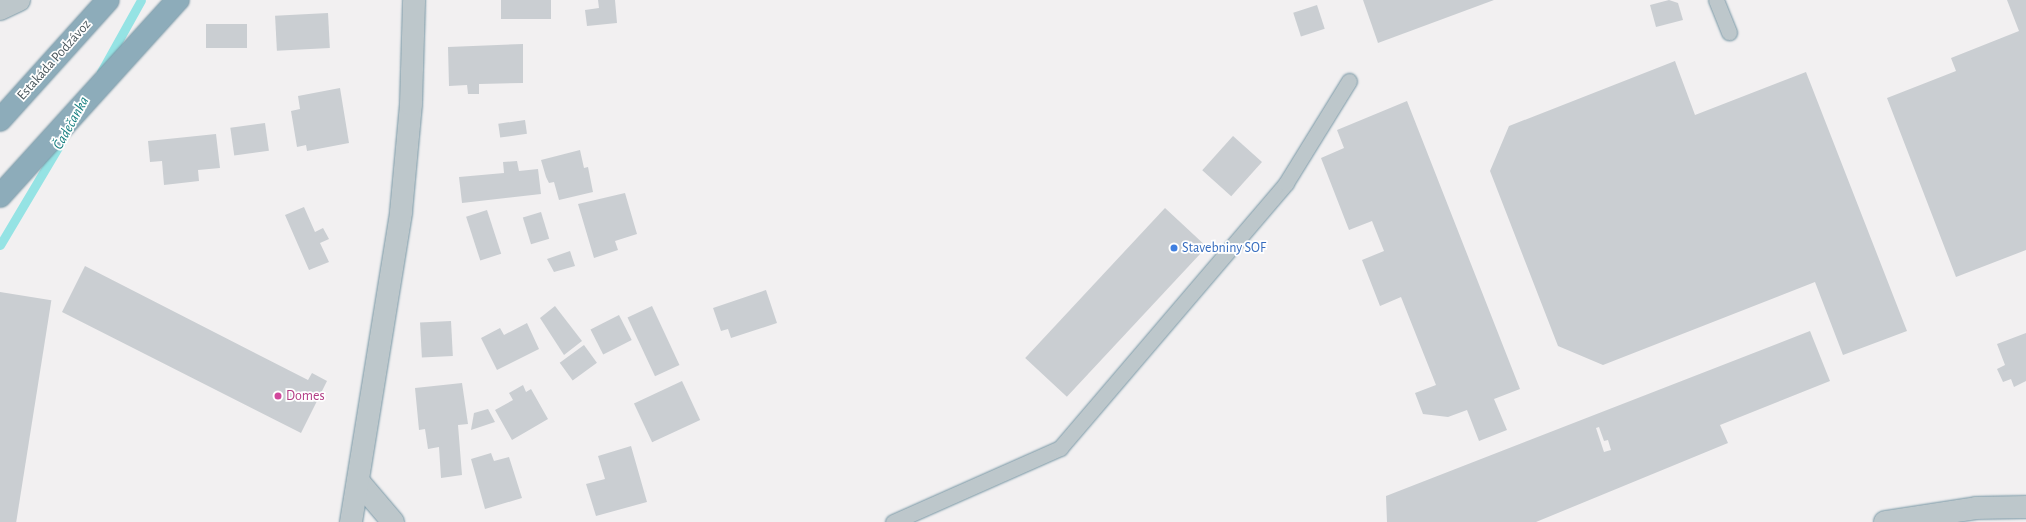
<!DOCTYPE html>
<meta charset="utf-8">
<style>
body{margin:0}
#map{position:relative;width:2026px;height:522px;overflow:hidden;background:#f2f0f1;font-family:"Alegreya Sans",sans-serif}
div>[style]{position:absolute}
.stream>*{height:9px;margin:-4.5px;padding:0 4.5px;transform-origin:4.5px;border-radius:4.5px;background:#95e3e4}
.building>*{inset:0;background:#caced2;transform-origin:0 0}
.roads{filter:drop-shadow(0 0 1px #7897a5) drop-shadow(0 0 1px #7897a5)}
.service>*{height:15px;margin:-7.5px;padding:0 7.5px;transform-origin:7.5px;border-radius:7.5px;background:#bdc7cb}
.minor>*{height:22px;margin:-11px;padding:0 11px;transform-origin:11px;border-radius:11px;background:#bdc7cb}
.tertiary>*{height:22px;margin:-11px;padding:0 11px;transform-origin:11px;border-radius:11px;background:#bdc7cb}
.motorway>*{height:22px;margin:-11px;padding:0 11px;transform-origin:11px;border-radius:11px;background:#8dacba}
.dots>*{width:11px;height:11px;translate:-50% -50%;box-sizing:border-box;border:2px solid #fff;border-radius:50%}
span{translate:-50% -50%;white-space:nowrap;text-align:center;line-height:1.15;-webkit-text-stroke:3.5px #fff;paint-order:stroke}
.street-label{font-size:14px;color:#4a575c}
.shop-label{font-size:14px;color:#366cbe}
.left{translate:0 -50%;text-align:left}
.hotel-label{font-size:14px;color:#b23c85}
.water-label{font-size:15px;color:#198082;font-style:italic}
</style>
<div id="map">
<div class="stream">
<div style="left:101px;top:72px;width:82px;rotate:-60.9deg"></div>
<div style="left:0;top:245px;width:123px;rotate:-59.3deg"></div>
</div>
<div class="building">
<div style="left:501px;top:0;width:50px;height:19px"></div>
<div style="clip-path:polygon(598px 0,615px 0,617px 23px,587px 26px,585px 10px,599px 8px)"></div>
<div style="clip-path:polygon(1363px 0,1494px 0,1378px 43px)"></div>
<div style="clip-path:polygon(1669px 0,1678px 3px,1683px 20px,1656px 27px,1650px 5px)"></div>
<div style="clip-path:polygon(2007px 0,2026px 0,2026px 250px,1956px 277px,1887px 98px,1956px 71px,1951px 58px,2019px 31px)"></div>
<div style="left:1317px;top:5px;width:25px;height:25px;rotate:72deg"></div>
<div style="left:328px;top:13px;width:35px;height:53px;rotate:87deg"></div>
<div style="left:247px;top:24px;width:24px;height:41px;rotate:90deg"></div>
<div style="clip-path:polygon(523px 44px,523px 83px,479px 84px,479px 94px,468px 94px,467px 85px,449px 86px,448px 47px)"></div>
<div style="clip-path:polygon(1675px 61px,1695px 115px,1806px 72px,1907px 331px,1843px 355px,1815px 282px,1603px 365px,1558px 346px,1490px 171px,1509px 126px)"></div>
<div style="clip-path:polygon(340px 88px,349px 143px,307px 151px,306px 145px,297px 147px,291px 111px,300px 109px,298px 96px)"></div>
<div style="clip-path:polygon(1407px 101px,1520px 389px,1494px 399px,1507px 430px,1479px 441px,1467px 410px,1448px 417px,1423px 414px,1415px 393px,1436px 385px,1401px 297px,1380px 306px,1362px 260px,1384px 251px,1372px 221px,1349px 230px,1321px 158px,1344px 148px,1337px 130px)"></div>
<div style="left:525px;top:120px;width:14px;height:27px;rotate:82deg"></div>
<div style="left:265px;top:123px;width:28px;height:35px;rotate:82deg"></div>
<div style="clip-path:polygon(216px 134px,220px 168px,198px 170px,199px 181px,164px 185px,162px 161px,150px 162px,148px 141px)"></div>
<div style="left:1233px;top:136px;width:39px;height:46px;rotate:42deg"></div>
<div style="clip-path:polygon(580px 150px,584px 168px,588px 167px,593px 192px,559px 200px,554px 182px,549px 183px,546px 177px,541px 160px)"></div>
<div style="clip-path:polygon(517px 161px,519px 171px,538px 169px,541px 194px,462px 203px,459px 177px,504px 173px,503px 162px)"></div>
<div style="clip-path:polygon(625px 193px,637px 234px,615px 241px,618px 250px,594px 258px,578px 204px)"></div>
<div style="clip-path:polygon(304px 207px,315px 232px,323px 228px,329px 239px,320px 243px,329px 262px,309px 270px,285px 215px)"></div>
<div style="left:1165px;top:208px;width:57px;height:205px;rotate:43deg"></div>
<div style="left:487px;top:210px;width:46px;height:22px;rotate:72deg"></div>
<div style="left:541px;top:212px;width:28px;height:19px;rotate:73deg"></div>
<div style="clip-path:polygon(570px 251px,575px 266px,554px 272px,547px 259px)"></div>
<div style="clip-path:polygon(85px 266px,308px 380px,312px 373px,327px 381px,301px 433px,62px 312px)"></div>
<div style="clip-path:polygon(766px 290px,777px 323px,731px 338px,728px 329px,721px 331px,713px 308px)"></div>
<div style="left:0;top:292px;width:52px;height:230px;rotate:9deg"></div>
<div style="clip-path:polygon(555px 306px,582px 341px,564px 355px,540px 318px)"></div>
<div style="left:652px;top:306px;width:65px;height:27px;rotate:65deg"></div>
<div style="left:619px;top:315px;width:28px;height:32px;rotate:63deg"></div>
<div style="left:451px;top:321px;width:35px;height:31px;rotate:87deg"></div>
<div style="clip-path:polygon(527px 323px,539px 349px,497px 370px,481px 338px,500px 328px,504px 335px)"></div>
<div style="clip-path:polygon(evenodd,1810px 331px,1830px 381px,1720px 425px,1728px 443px,1536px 522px,1387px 522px,1386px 496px,1810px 331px,1599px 427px,1604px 441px,1608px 440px,1611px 450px,1604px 452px,1596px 428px,1599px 427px)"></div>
<div style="clip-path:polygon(2026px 333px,2026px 381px,2014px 387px,2011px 379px,2003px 382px,1997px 369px,2005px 365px,1997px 344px)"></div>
<div style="left:584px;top:345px;width:22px;height:30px;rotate:54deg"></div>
<div style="left:682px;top:381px;width:43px;height:53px;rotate:65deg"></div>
<div style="clip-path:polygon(462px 383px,468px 424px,458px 425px,462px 475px,441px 478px,439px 447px,428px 449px,425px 429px,419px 430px,415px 388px)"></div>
<div style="clip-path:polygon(523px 385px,526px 392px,531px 389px,548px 419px,512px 440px,495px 410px,513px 400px,509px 393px)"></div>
<div style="clip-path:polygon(488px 409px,495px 422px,471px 430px,474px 413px)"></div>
<div style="clip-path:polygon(631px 446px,647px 502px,596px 516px,586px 484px,605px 479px,598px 456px)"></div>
<div style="clip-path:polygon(491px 453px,494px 461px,509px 457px,522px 498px,485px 509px,471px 459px)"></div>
</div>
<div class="roads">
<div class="service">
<div style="left:1716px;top:0;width:35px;rotate:68deg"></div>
<div style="left:893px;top:522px;width:183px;rotate:-23.9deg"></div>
<div style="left:1060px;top:448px;width:348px;rotate:-49.5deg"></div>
<div style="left:1286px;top:183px;width:120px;rotate:-58.3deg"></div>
</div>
<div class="minor">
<div style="left:358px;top:481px;width:54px;rotate:49.5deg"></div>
<div style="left:1885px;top:522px;width:92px;rotate:-8.7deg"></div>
<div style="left:1976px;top:508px;width:50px;rotate:-1.1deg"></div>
</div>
<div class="tertiary">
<div style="left:0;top:9px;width:21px;rotate:-25deg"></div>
<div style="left:351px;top:522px;width:314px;rotate:-80.8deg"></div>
<div style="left:401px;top:212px;width:108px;rotate:-84.7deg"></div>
<div style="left:411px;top:104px;width:104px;rotate:-88.3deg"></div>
</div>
<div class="motorway">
<div style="left:0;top:120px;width:161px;rotate:-48deg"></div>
<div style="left:0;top:196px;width:265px;rotate:-47.8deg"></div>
</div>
</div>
<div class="dots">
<div style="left:1174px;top:248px;background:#3f7fe0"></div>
<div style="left:278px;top:396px;background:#d1479c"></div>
</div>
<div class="street-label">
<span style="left:54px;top:60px;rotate:-48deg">Estakáda Podzávoz</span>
</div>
<div class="shop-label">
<span class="left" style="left:1182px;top:248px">Stavebniny SOF</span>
</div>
<div class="hotel-label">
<span class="left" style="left:286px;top:396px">Domes</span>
</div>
<div class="water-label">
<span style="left:71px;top:123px;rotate:-61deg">Čadečanka</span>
</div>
</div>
